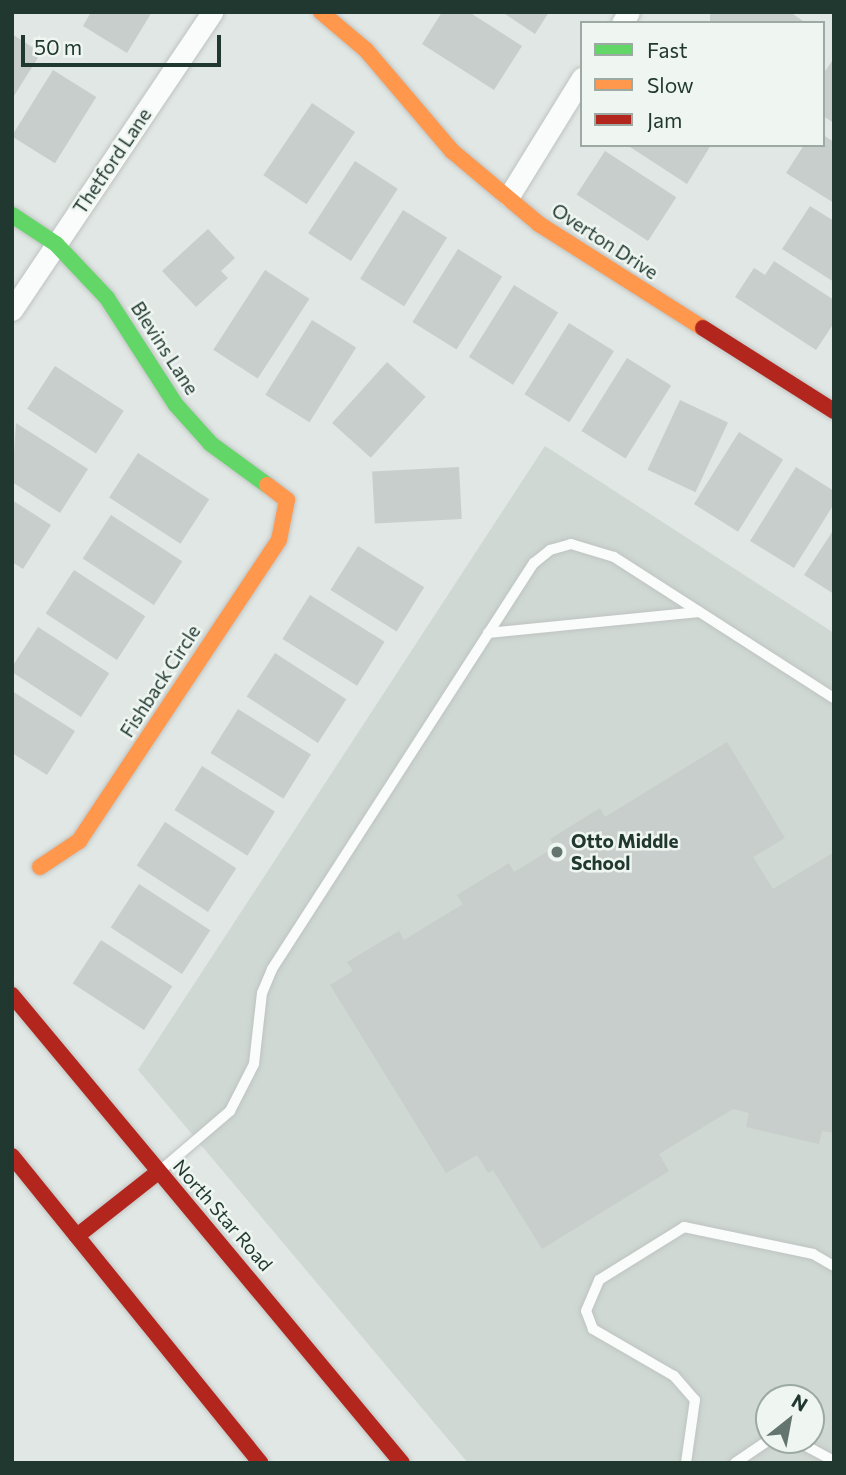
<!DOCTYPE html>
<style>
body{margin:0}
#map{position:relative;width:846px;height:1475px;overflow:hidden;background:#e1e7e4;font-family:Commissioner,sans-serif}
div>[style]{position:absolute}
.built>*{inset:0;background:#cfd8d3}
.building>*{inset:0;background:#c8cecb;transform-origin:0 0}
.roads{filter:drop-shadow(0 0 2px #bec3c1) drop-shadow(0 0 2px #bec3c1)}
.lane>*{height:10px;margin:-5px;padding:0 5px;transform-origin:5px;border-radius:5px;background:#fafbfb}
.street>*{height:21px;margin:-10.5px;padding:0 10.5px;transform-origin:10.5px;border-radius:10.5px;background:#fafbfb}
.fast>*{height:16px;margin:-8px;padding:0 8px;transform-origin:8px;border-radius:8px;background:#63d668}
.slow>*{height:16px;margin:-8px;padding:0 8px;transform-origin:8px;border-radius:8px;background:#ff974d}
.jam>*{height:16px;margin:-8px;padding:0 8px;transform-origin:8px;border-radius:8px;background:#b3261e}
.dots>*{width:19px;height:19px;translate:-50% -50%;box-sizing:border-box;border:4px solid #eff6f2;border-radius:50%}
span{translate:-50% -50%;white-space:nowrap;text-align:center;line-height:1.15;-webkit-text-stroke:5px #eff6f2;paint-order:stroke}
.street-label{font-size:19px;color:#213830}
.poi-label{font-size:19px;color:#213830;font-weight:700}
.left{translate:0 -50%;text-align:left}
.frame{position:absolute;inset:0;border:14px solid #213830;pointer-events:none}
.legend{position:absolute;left:580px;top:21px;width:245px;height:126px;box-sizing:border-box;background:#eff6f2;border:2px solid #9daaa4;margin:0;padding:9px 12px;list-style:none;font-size:21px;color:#213830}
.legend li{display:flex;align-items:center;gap:14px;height:35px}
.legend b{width:35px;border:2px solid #9daaa4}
.north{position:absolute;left:755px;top:1384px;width:70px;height:70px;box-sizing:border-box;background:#eff6f2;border:2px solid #9daaa4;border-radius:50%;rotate:31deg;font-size:19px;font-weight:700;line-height:28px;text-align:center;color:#213830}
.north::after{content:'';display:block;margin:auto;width:24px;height:32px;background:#64756f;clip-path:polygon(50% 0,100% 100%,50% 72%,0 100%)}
.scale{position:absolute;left:21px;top:35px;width:200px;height:32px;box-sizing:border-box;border:4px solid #213830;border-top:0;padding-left:9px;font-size:21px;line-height:24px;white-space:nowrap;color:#213830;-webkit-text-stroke:5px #eff6f2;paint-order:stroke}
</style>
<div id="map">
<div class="built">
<div style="clip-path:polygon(evenodd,545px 446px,834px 633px,834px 1463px,468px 1463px,138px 1070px,545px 446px,769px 1398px,811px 1398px,811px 1440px,769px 1440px,769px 1398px)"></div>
</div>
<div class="building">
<div style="clip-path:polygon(91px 12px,152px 12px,127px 53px,83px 26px)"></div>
<div style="clip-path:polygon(442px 12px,469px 12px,522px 46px,494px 90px,422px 44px)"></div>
<div style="clip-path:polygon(502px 12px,549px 12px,535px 34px)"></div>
<div style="clip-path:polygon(710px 12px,790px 12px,806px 23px,710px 23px)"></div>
<div style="clip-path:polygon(12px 34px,41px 53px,12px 99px)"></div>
<div style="clip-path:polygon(832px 61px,834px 62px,834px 123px,823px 116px,823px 74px)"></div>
<div style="left:53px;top:70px;width:51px;height:78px;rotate:32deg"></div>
<div style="left:312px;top:103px;width:52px;height:87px;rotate:34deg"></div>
<div style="clip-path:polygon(823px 135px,834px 142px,834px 203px,786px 173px,804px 145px,823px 145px)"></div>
<div style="clip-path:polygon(627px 145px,711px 145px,687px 184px)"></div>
<div style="left:605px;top:151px;width:85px;height:52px;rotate:33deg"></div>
<div style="left:355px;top:161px;width:51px;height:86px;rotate:33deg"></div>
<div style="clip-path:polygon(810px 206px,834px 221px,834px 282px,782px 249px)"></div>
<div style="left:403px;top:210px;width:52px;height:81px;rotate:32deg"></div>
<div style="clip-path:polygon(208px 229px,235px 258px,221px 271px,228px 278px,196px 307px,162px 271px)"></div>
<div style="left:458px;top:249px;width:52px;height:86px;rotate:32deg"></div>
<div style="clip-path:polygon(774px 261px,834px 300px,834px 323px,816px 350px,735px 297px,754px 268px,765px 275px)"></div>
<div style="left:265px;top:270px;width:53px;height:95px;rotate:33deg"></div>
<div style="left:514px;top:285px;width:52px;height:85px;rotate:32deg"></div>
<div style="left:312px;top:320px;width:52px;height:88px;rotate:32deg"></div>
<div style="left:569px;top:323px;width:53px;height:84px;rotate:32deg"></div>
<div style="left:627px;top:358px;width:52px;height:86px;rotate:32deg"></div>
<div style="left:387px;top:362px;width:52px;height:82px;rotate:42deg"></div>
<div style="left:55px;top:366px;width:82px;height:51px;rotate:33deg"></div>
<div style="left:680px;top:400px;width:53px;height:77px;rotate:25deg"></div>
<div style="clip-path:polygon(16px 423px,88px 469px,60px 513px,12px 482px)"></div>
<div style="left:739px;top:432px;width:52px;height:85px;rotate:32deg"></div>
<div style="left:138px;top:453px;width:85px;height:53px;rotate:33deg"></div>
<div style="left:459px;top:467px;width:52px;height:87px;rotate:87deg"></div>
<div style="clip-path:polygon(796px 467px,834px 491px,834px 504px,794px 568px,750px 541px)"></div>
<div style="clip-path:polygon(12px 500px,51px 525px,23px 569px,12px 562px)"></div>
<div style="left:111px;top:515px;width:85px;height:52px;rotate:33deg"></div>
<div style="clip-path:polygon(834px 529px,834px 594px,804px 575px)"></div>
<div style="left:358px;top:546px;width:78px;height:52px;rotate:32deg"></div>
<div style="left:74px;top:570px;width:85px;height:52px;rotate:33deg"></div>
<div style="left:310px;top:595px;width:88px;height:52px;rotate:32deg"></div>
<div style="left:38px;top:627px;width:85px;height:52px;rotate:33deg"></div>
<div style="left:275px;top:653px;width:85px;height:52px;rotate:33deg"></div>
<div style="clip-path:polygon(12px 691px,75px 731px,47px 775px,12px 753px)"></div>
<div style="left:238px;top:709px;width:86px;height:52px;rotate:32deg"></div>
<div style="clip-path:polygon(727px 742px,785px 838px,753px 857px,773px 889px,834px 852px,834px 1133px,822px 1131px,819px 1144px,746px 1127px,749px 1113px,733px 1109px,659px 1154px,669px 1171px,542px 1249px,493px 1170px,488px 1173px,477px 1155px,446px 1173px,330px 985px,353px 971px,347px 962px,399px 931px,404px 940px,463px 904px,457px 895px,509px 863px,514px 872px,555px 847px,550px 839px,600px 808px,605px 817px)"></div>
<div style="left:202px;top:766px;width:86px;height:52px;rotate:32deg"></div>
<div style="left:165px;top:822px;width:85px;height:52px;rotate:33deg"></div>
<div style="left:139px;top:884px;width:85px;height:52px;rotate:33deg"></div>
<div style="left:101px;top:940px;width:85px;height:52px;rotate:33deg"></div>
</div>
<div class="roads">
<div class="lane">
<div style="left:488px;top:633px;width:212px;rotate:-5.7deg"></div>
<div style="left:161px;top:1170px;width:91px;rotate:-40.5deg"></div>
<div style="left:230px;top:1111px;width:53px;rotate:-62.9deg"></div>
<div style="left:254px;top:1064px;width:71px;rotate:-83.6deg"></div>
<div style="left:262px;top:993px;width:26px;rotate:-67deg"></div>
<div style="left:272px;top:969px;width:483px;rotate:-57.2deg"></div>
<div style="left:534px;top:563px;width:21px;rotate:-39deg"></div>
<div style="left:550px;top:550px;width:22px;rotate:-16deg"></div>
<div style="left:571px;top:544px;width:45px;rotate:16.8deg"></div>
<div style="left:614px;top:557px;width:261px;rotate:32.7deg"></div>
<div style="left:795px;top:1440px;width:44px;rotate:28.3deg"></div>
<div style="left:686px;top:1463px;width:64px;rotate:-81.9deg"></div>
<div style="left:695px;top:1400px;width:32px;rotate:-131deg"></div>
<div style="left:674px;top:1376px;width:94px;rotate:-149.9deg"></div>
<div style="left:593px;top:1329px;width:19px;rotate:-111deg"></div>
<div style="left:586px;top:1311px;width:34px;rotate:-67deg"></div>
<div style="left:599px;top:1280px;width:100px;rotate:-31.9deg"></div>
<div style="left:684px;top:1227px;width:132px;rotate:11.8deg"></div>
<div style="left:813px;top:1254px;width:24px;rotate:30deg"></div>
<div style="left:735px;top:1463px;width:41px;rotate:-34.1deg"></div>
</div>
<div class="street">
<div style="left:622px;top:23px;width:13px;rotate:-58deg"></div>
<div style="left:509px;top:196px;width:139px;rotate:-58.3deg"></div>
<div style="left:12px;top:310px;width:359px;rotate:-56.1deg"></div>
</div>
<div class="fast">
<div style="left:12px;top:215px;width:53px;rotate:33.4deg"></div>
<div style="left:56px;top:244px;width:74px;rotate:46.6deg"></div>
<div style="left:107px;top:298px;width:127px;rotate:57.2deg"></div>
<div style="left:176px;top:405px;width:52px;rotate:48.1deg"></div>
<div style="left:211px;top:444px;width:69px;rotate:36.2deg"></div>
</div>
<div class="slow">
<div style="left:321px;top:12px;width:59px;rotate:40.2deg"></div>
<div style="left:366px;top:50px;width:133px;rotate:49.6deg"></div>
<div style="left:452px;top:151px;width:114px;rotate:40deg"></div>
<div style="left:539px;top:224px;width:194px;rotate:32.4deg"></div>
<div style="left:40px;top:867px;width:47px;rotate:-33.7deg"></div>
<div style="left:79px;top:841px;width:361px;rotate:-56.4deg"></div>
<div style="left:279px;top:540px;width:41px;rotate:-78.7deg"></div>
<div style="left:287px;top:500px;width:25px;rotate:-143deg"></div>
</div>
<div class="jam">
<div style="left:703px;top:328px;width:155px;rotate:32.4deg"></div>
<div style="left:12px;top:995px;width:609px;rotate:50.19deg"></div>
<div style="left:12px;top:1156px;width:395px;rotate:51deg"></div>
<div style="left:77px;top:1236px;width:103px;rotate:-38.3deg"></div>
</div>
</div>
<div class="dots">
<div style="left:557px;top:852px;background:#64756f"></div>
</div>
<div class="street-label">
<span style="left:112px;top:161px;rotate:-56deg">Thetford Lane</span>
<span style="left:605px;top:241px;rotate:33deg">Overton Drive</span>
<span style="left:165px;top:348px;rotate:57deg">Blevins Lane</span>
<span style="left:160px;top:681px;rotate:-57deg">Fishback Circle</span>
<span style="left:223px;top:1215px;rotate:49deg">North Star Road</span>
</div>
<div class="poi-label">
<span class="left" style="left:571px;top:852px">Otto Middle<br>School</span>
</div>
<div class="frame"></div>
<ul class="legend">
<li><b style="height:9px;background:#63d668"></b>Fast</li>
<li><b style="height:9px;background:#ff974d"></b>Slow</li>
<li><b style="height:9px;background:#b3261e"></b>Jam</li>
</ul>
<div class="north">N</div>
<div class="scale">50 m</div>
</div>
